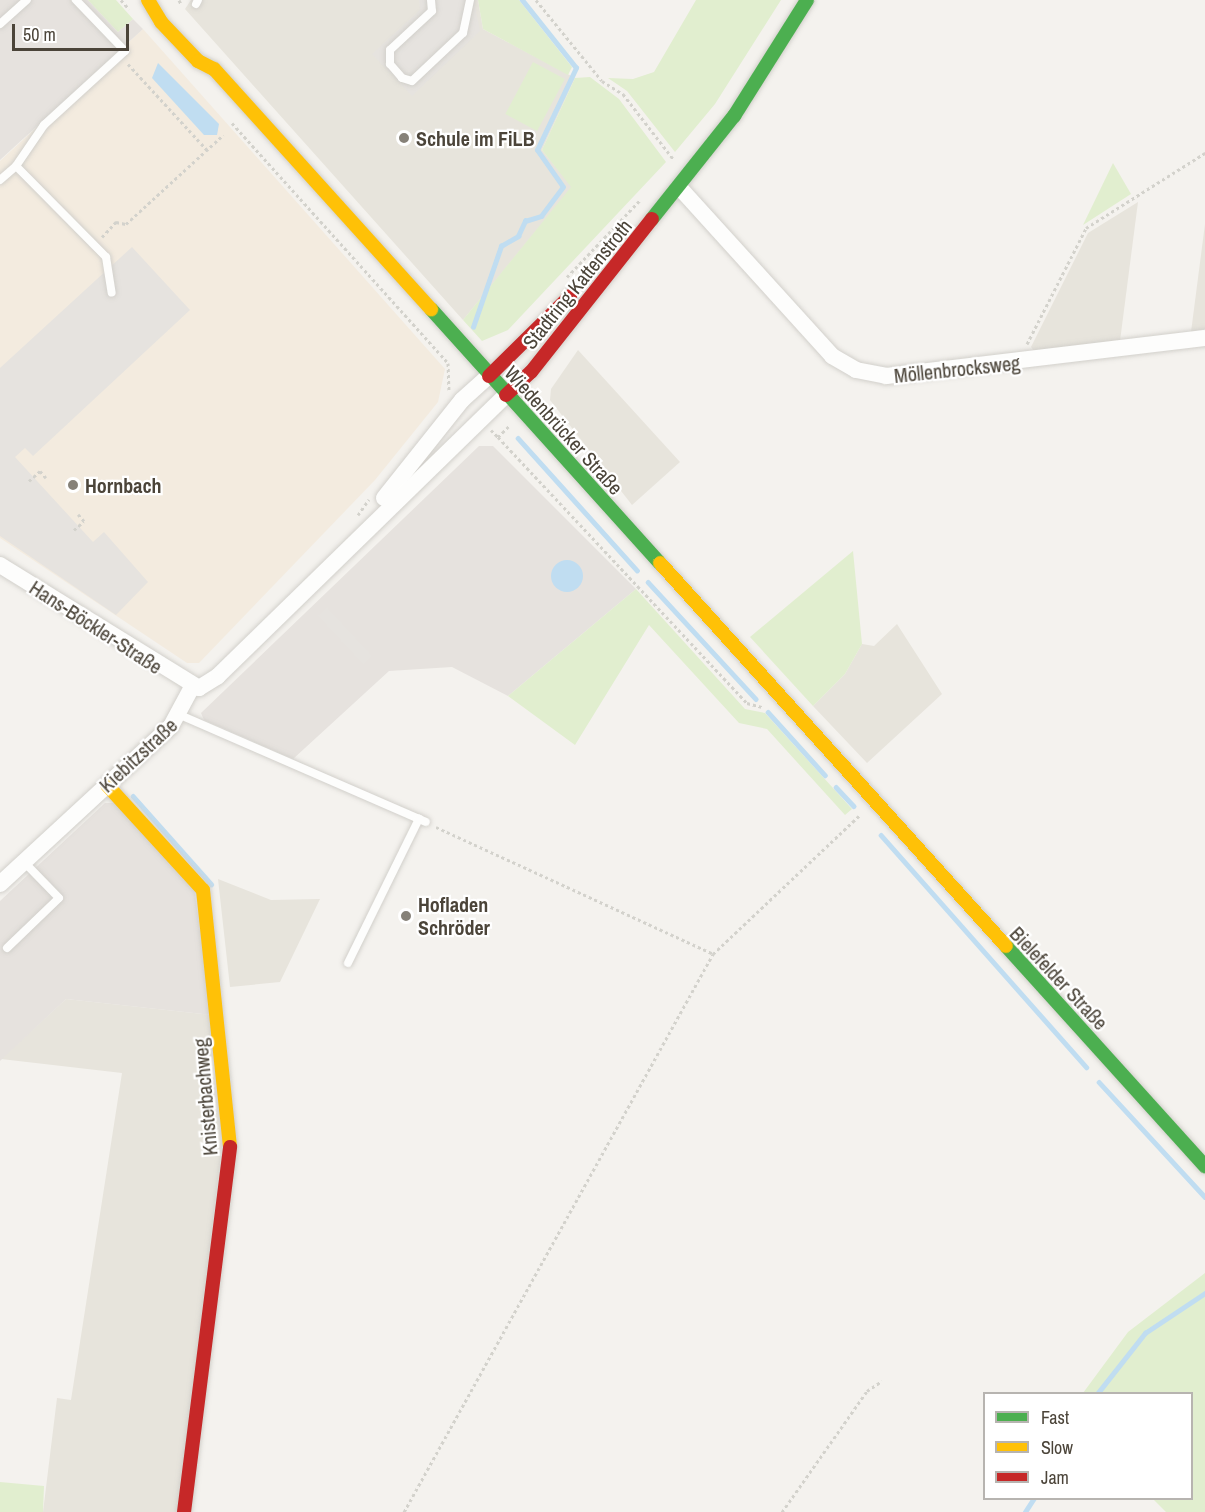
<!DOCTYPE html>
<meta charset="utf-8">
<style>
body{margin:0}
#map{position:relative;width:1205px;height:1512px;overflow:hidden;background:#f4f2ee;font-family:"Archivo Narrow",sans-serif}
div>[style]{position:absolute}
.residential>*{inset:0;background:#e7e4dc}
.commercial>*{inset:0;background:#f3ebdf}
.industrial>*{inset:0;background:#e6e2de}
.green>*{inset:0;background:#e1eecf;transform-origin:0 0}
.parking>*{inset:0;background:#e6e3df;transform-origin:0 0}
.water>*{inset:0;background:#c0ddf1}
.round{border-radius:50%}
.stream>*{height:4.5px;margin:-2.25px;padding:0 2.25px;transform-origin:2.25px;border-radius:2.25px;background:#c0ddf1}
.path>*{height:3px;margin-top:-1.5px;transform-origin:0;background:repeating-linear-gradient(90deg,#d3d2cc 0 3px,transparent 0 6px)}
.roads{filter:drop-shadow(0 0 2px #d2d0cb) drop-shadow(0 0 2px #d2d0cb)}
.lane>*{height:8px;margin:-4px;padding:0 4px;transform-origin:4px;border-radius:4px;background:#fdfdfc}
.street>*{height:16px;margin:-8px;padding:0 8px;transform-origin:8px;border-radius:8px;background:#fdfdfc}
.fast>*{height:14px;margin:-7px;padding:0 7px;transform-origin:7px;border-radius:7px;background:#4caf50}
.slow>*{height:14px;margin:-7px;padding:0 7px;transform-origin:7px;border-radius:7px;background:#ffc107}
.jam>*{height:14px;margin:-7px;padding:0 7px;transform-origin:7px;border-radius:7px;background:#c62828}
.dots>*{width:16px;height:16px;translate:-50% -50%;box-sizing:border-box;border:3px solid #fff;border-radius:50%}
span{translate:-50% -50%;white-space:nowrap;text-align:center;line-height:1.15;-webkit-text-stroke:4.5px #fff;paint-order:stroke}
.poi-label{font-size:20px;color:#4b4439;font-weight:700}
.left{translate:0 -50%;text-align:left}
.street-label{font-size:20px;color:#4b4439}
.legend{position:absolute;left:983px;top:1392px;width:210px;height:108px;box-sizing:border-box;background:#fff;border:2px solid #b7b4b0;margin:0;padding:8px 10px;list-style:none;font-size:18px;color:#4b4439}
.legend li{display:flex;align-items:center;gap:12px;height:30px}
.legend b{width:30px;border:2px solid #b7b4b0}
.scale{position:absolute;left:12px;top:24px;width:117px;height:27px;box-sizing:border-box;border:3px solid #4b4439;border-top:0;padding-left:8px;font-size:18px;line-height:21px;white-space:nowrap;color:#4b4439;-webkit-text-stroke:4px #fff;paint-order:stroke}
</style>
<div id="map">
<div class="residential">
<div style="clip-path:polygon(191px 0,478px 0,483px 29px,575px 78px,542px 150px,572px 187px,463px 320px,185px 9px)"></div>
<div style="clip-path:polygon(1138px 202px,1120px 341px,1035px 352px,1031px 347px,1088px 233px)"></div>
<div style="clip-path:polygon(1205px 224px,1205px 329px,1191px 332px)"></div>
<div style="clip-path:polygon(578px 350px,680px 462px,632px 505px,550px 400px,551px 389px)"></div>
<div style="clip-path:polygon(897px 624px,942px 694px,867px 763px,813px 706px,845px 674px,862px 644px,874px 646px)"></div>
<div style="clip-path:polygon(218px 879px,271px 900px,320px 899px,280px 982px,230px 987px)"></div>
<div style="clip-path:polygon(66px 999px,212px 1015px,224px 1129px,178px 1512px,43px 1512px,57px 1398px,71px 1400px,122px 1073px,1px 1059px)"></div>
</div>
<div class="commercial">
<div style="clip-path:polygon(143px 29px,445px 369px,438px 402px,375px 480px,199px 663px,187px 663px,0 538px,0 161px)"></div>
</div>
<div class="industrial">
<div style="clip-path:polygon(0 0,88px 0,118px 32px,133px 19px,143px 29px,0 160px)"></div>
<div style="clip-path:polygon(479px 446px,493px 446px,636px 589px,508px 696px,452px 667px,389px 671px,293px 759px,204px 720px,201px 713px)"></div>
<div style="clip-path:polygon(105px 803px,118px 803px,193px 881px,212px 1015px,66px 999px,0 1061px,0 901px)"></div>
</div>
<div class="green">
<div style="clip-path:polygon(88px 0,116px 0,133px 19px,118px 32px)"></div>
<div style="clip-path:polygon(478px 0,519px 0,572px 67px,568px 75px,483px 29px)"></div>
<div style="clip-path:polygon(696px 0,781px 0,715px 104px,675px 152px,627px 91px,608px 78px,633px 79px,654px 72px)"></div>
<div style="left:533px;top:62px;width:36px;height:59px;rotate:28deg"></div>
<div style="clip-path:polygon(590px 77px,619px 99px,666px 162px,508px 330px,482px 341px,463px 320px,571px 187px,542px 150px,575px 78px)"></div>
<div style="clip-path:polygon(1113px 163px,1131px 194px,1083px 225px)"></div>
<div style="clip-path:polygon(853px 551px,862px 644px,845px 674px,813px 706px,750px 637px)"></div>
<div style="clip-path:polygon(636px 589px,745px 709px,765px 713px,852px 809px,845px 815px,767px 729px,739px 723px,649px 625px,575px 745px,508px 696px)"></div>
<div style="clip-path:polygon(1205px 1273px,1205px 1512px,1166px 1512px,1153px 1499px,1192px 1498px,1192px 1394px,1083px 1393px,1128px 1332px)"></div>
<div style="clip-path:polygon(0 1482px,44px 1486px,43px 1512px,0 1512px)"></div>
</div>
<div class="parking">
<div style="clip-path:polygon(419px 0,474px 0,480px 31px,412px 96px,372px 54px,420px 10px)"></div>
<div style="clip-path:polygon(132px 247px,190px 310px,33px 456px,25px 448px,15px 457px,93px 542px,104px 532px,148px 582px,116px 615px,0 536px,0 368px)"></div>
<div style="left:327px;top:607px;width:67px;height:13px;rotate:47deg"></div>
</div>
<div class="water">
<div style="clip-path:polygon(158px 63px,219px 124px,217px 135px,204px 135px,152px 78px)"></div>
<div class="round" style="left:551px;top:560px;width:32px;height:32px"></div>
</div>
<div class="stream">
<div style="left:473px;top:327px;width:86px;rotate:-70.9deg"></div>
<div style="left:501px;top:246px;width:20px;rotate:-30deg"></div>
<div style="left:518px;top:236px;width:17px;rotate:-65deg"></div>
<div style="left:525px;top:221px;width:17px;rotate:-17deg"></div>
<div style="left:541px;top:216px;width:36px;rotate:-53deg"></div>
<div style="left:563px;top:187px;width:45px;rotate:-125.1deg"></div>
<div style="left:537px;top:150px;width:91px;rotate:-64.6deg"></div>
<div style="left:576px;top:68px;width:87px;rotate:-128.5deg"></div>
<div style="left:518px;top:438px;width:178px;rotate:48deg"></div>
<div style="left:648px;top:582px;width:159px;rotate:47.3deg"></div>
<div style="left:768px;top:712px;width:85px;rotate:47.9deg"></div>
<div style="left:836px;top:787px;width:26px;rotate:47deg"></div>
<div style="left:133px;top:796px;width:118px;rotate:48.4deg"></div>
<div style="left:881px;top:835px;width:310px;rotate:48.5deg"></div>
<div style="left:1099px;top:1082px;width:156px;rotate:47.3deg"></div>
<div style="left:1097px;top:1394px;width:78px;rotate:-51.8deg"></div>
<div style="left:1145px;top:1333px;width:72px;rotate:-33.7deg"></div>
<div style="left:1025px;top:1512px;width:17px;rotate:-57deg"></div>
</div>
<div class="path">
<div style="left:121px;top:0;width:12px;rotate:48deg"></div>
<div style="left:179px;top:0;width:4px;rotate:63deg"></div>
<div style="left:536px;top:0;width:104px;rotate:50.8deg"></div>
<div style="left:602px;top:81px;width:25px;rotate:32deg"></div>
<div style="left:623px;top:94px;width:83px;rotate:52.3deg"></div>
<div style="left:128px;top:64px;width:117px;rotate:47.4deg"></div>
<div style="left:232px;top:123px;width:323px;rotate:48deg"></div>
<div style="left:448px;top:363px;width:27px;rotate:88deg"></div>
<div style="left:102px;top:237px;width:21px;rotate:-47deg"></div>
<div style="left:116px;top:222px;width:10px;rotate:11deg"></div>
<div style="left:126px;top:224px;width:132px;rotate:-42.5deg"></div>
<div style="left:567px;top:277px;width:108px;rotate:-46.5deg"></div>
<div style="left:1027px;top:344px;width:130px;rotate:-63deg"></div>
<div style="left:1086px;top:228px;width:141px;rotate:-32.2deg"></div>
<div style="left:491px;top:430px;width:10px;rotate:45deg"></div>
<div style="left:498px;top:437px;width:16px;rotate:-45deg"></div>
<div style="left:498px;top:437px;width:364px;rotate:46.9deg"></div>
<div style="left:747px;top:703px;width:16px;rotate:15deg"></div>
<div style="left:29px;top:481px;width:15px;rotate:-42deg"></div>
<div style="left:40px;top:471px;width:9px;rotate:49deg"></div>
<div style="left:358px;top:515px;width:19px;rotate:-55deg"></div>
<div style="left:74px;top:530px;width:13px;rotate:-42deg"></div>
<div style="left:84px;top:521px;width:9px;rotate:-131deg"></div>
<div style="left:436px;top:827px;width:305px;rotate:24.6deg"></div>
<div style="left:713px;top:954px;width:202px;rotate:-43.4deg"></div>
<div style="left:404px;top:1512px;width:638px;rotate:-61.02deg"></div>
<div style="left:782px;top:1512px;width:148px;rotate:-54.9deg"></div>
<div style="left:867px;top:1391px;width:18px;rotate:-34deg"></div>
</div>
<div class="roads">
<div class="lane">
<div style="left:431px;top:0;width:11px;rotate:85deg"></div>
<div style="left:432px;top:11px;width:57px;rotate:137.1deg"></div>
<div style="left:390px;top:50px;width:14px;rotate:90deg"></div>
<div style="left:390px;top:64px;width:18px;rotate:49deg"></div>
<div style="left:402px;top:78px;width:10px;rotate:17deg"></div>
<div style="left:412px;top:81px;width:70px;rotate:-43.3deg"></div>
<div style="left:463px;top:33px;width:34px;rotate:-78deg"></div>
<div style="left:196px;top:4px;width:4px;rotate:-63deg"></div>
<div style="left:0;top:24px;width:36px;rotate:-42deg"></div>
<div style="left:16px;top:166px;width:50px;rotate:-55.7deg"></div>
<div style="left:44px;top:125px;width:110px;rotate:-42.4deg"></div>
<div style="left:125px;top:51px;width:71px;rotate:-133.9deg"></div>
<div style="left:0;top:180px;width:21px;rotate:-41deg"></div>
<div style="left:16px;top:166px;width:128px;rotate:45.3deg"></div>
<div style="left:106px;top:257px;width:36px;rotate:81deg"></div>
<div style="left:180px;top:715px;width:268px;rotate:23.5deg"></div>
<div style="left:7px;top:948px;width:72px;rotate:-43.9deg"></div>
<div style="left:59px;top:898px;width:50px;rotate:-134.2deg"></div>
<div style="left:348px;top:963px;width:161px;rotate:-63.8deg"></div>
</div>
<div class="street">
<div style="left:679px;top:187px;width:228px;rotate:47.8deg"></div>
<div style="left:832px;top:356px;width:28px;rotate:30deg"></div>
<div style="left:856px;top:370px;width:31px;rotate:11deg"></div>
<div style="left:886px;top:376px;width:321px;rotate:-6.8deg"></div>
<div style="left:384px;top:498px;width:125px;rotate:-51.5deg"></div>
<div style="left:462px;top:400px;width:36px;rotate:-42deg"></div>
<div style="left:0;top:565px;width:234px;rotate:31.7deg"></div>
<div style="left:199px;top:688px;width:22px;rotate:-32deg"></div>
<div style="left:218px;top:676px;width:402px;rotate:-44.3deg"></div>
<div style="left:0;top:884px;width:233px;rotate:-42.7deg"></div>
<div style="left:171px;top:726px;width:44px;rotate:-61.7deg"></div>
</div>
<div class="fast">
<div style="left:652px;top:219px;width:132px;rotate:-51.5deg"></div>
<div style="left:734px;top:116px;width:137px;rotate:-57.8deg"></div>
<div style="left:431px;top:309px;width:342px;rotate:48deg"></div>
<div style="left:1006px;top:946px;width:297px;rotate:47.9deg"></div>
</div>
<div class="slow">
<div style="left:148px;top:0;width:26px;rotate:59deg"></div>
<div style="left:161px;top:22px;width:54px;rotate:46.5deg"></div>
<div style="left:198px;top:61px;width:18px;rotate:27deg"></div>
<div style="left:214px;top:69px;width:324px;rotate:47.9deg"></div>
<div style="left:660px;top:563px;width:516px;rotate:47.91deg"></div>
<div style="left:107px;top:785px;width:142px;rotate:47.6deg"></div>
<div style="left:203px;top:890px;width:258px;rotate:84deg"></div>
</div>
<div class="jam">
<div style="left:489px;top:376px;width:114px;rotate:-44.6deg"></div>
<div style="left:506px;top:395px;width:34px;rotate:-43deg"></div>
<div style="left:531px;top:372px;width:195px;rotate:-51.7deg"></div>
<div style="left:184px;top:1512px;width:368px;rotate:-82.8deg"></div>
</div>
</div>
<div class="dots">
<div style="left:404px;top:138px;background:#868178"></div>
<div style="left:73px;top:485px;background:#868178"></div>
<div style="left:406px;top:916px;background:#868178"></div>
</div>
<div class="poi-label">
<span class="left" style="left:416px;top:138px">Schule im FiLB</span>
<span class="left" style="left:85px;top:485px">Hornbach</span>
<span class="left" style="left:418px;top:916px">Hofladen<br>Schröder</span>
</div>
<div class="street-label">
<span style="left:577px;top:284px;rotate:-51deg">Stadtring Kattenstroth</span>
<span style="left:957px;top:369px;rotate:-6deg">Möllenbrocksweg</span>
<span style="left:564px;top:430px;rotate:48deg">Wiedenbrücker Straße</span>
<span style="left:96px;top:627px;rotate:33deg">Hans-Böckler-Straße</span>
<span style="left:138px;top:755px;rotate:-43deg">Kiebitzstraße</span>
<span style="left:1059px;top:978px;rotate:47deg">Bielefelder Straße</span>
<span style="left:205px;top:1097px;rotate:-95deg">Knisterbachweg</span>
</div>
<ul class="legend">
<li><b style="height:8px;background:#4caf50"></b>Fast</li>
<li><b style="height:8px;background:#ffc107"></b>Slow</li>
<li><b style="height:8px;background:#c62828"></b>Jam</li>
</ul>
<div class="scale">50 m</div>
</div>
